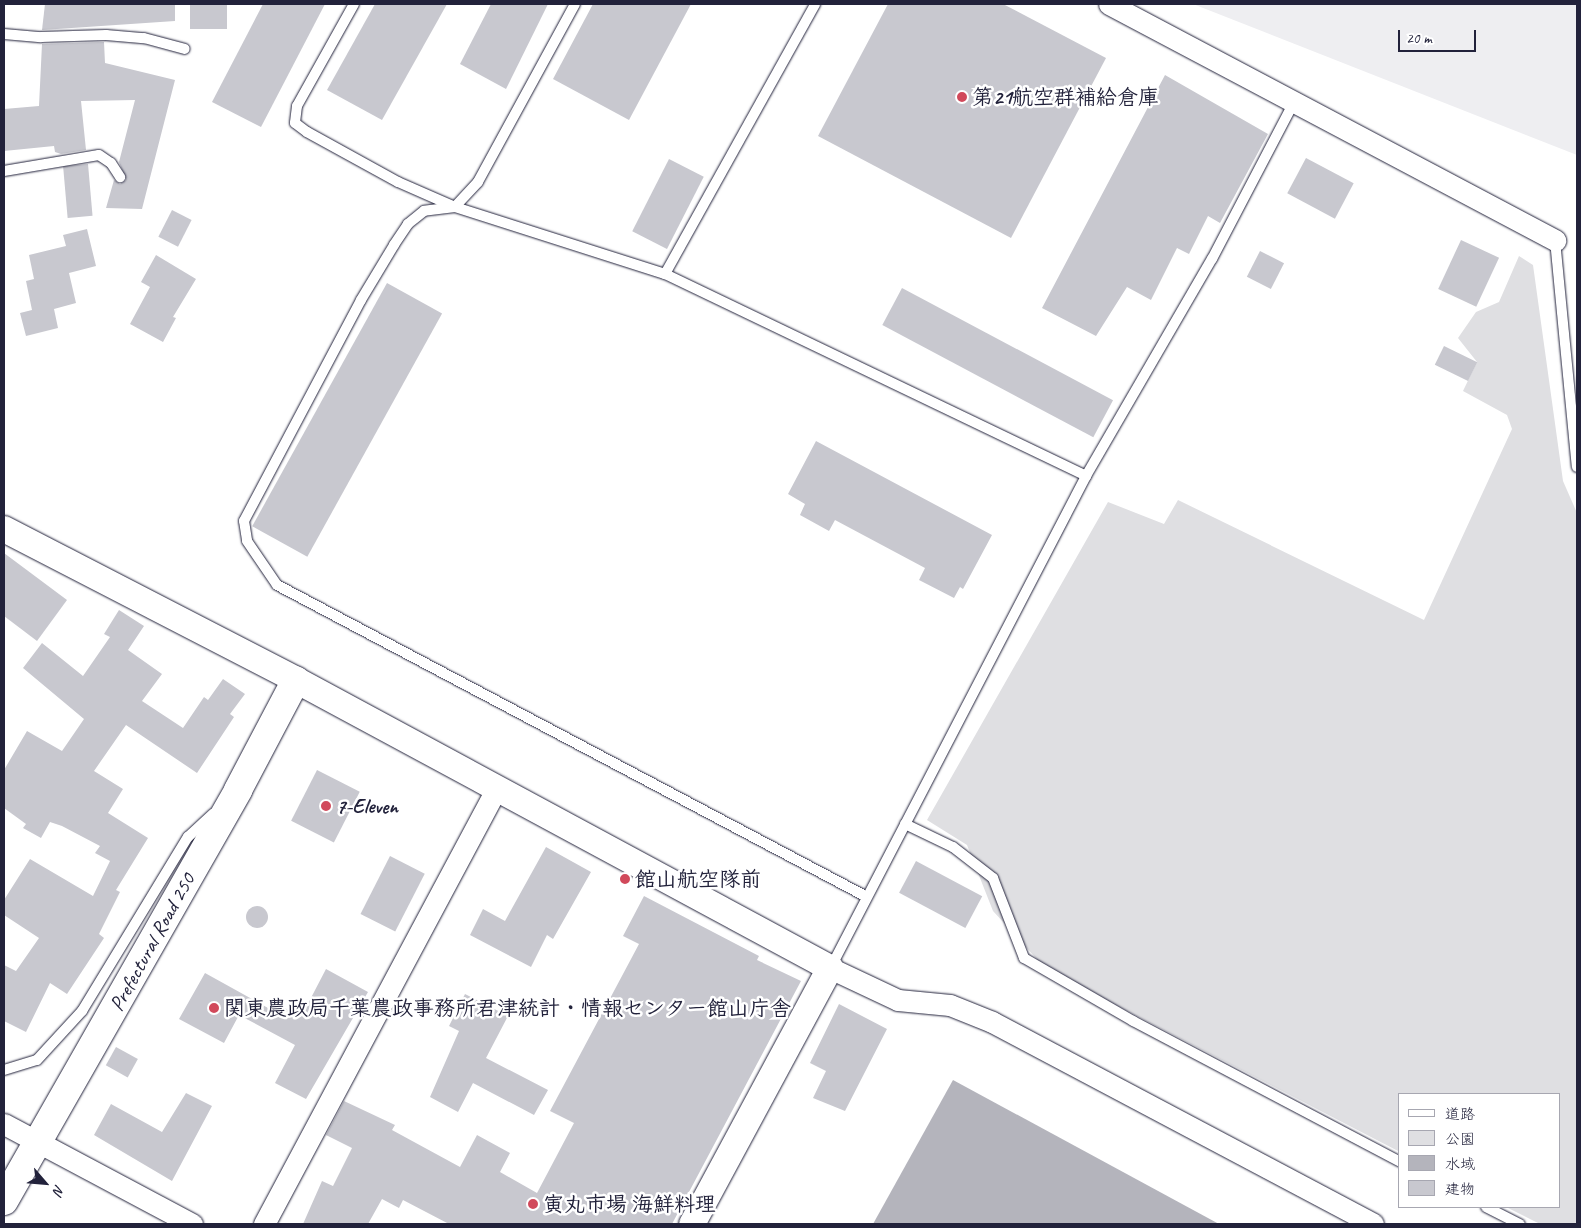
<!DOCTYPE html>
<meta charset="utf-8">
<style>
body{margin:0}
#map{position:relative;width:1581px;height:1228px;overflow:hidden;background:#fff;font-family:Caveat,"Klee One",sans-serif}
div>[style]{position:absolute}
.built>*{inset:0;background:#eeeef1}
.green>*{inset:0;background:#dfdfe2}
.water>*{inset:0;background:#b4b4bc}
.building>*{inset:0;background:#c8c8cf;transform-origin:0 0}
.round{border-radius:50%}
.roads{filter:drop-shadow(0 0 1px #22223b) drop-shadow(0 0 1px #22223b)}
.service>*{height:10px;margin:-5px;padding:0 5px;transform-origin:5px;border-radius:5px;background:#fff}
.minor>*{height:21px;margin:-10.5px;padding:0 10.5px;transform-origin:10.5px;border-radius:10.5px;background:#fff}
.tertiary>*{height:26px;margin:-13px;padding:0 13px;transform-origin:13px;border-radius:13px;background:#fff}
.secondary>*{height:28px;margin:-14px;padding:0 14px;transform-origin:14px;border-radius:14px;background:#fff}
.dots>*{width:14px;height:14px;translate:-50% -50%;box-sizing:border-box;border:2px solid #fff;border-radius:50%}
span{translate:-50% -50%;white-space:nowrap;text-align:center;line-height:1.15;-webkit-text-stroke:5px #fff;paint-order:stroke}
.poi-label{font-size:21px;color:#22223b;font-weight:700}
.left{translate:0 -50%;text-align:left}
.street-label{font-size:21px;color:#22223b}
.frame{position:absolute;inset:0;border:5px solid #22223b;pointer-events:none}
.legend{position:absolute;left:1398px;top:1093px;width:162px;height:115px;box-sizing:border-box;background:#fff;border:1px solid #a7a7b1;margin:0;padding:6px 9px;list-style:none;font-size:15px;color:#22223b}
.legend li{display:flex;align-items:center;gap:10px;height:25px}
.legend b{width:25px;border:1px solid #a7a7b1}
.north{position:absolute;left:20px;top:1158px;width:50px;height:50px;-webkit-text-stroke:4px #fff;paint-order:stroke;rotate:117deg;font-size:14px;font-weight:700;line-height:20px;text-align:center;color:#22223b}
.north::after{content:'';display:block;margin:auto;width:18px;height:22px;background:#22223b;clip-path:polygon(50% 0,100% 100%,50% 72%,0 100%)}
.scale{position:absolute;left:1398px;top:30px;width:78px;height:22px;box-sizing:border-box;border:2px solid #22223b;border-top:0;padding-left:6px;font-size:15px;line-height:18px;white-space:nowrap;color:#22223b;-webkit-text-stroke:4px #fff;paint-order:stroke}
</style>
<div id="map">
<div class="built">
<div style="clip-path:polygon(1193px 4px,1577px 4px,1577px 155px)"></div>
</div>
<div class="green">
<div style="clip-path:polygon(1519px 256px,1533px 265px,1563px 481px,1577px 513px,1577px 1224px,1540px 1224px,1506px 1207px,1560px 1207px,1560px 1094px,1400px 1094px,1400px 1152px,1046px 969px,993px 911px,967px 845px,927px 820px,1108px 502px,1164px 524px,1178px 500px,1424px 620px,1512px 429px,1507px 415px,1463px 391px,1477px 362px,1458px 338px,1476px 312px,1499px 302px)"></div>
</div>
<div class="water">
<div style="clip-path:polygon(953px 1080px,1219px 1224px,873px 1224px)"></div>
</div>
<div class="building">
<div style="clip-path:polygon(45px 4px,175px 4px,175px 21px,42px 30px)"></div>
<div style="left:190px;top:4px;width:37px;height:25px"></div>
<div style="clip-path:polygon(263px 4px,325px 4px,261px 127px,212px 102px)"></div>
<div style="clip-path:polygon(375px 4px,447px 4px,382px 120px,327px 90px)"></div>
<div style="clip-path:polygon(491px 4px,548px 4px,506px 89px,460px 64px)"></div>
<div style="clip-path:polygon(593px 4px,691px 4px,629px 120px,553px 79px)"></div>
<div style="clip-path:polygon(888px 4px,1003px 4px,1106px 58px,1011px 238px,818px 136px)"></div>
<div style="clip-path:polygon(104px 42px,105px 63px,175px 80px,142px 209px,106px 208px,114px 180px,120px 184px,126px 180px,119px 162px,135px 100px,81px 101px,86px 150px,61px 154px,55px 152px,54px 146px,4px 151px,4px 109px,39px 106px,42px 44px)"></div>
<div style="clip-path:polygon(1165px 75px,1268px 134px,1220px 223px,1208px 216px,1189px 254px,1177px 248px,1151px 300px,1127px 287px,1096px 336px,1042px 308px)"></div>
<div style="left:1306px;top:158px;width:54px;height:40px;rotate:28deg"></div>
<div style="left:669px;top:159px;width:39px;height:81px;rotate:27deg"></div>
<div style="left:88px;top:164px;width:52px;height:25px;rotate:85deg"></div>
<div style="left:172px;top:210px;width:22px;height:30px;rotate:27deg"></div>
<div style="clip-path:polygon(87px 229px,96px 266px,69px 273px,76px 303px,54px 309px,58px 328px,26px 336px,20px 313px,32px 310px,26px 281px,34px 279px,29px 255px,66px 246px,63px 235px)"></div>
<div style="left:1461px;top:240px;width:42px;height:54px;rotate:25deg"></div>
<div style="left:1260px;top:251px;width:27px;height:29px;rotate:27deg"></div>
<div style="clip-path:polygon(156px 255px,196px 279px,173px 317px,176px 318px,163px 342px,130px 324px,150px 287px,141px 282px)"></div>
<div style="left:387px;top:283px;width:63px;height:278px;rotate:29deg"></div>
<div style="left:902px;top:288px;width:239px;height:42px;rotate:28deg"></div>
<div style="left:1444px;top:346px;width:37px;height:21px;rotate:26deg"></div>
<div style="clip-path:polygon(816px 441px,992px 535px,963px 589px,960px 587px,954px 598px,919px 580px,925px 568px,835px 520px,829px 531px,800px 515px,805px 504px,788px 494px)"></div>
<div style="clip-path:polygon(4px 553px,67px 600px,37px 641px,4px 616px)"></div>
<div style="clip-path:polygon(119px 610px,144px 626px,128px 650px,162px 674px,142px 701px,183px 728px,204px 697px,208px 700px,223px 679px,245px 694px,230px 714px,234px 717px,197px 773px,126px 725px,94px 771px,123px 789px,108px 813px,148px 838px,116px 890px,120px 892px,99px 934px,104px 938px,67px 994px,50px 983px,26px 1032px,4px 1021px,4px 965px,16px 971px,39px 938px,4px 915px,4px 900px,30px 859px,93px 896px,110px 861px,95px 853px,100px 846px,62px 826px,50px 822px,41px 838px,23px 828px,26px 824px,4px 808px,4px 770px,27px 731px,62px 751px,84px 719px,23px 668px,42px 643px,83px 676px,110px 637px,104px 634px)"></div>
<div style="left:317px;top:770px;width:48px;height:57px;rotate:27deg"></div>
<div style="clip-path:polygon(546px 847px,591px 872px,553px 939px,547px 935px,531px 967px,470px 935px,483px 909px,505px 921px)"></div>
<div style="left:390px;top:856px;width:39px;height:65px;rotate:27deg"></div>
<div style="left:916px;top:861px;width:75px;height:36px;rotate:28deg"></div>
<div style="clip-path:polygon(644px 896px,759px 956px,757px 960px,801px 981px,672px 1224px,449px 1224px,403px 1200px,399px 1208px,382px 1199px,368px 1224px,303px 1224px,322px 1181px,333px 1186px,352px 1148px,326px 1135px,344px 1101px,395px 1125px,392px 1130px,460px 1167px,477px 1135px,510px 1153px,500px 1172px,537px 1193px,574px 1123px,550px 1111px,639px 944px,623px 936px)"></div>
<div class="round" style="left:246px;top:906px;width:22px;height:22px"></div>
<div style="clip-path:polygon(326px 969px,368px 992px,306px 1099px,275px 1083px,295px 1045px,239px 1015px,224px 1043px,179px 1019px,205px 973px,268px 1008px,272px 1001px,301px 1017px)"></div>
<div style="clip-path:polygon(465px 994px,508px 1016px,486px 1058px,548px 1090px,534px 1115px,473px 1083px,458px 1112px,430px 1097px,459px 1031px,449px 1026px)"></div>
<div style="clip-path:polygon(839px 1004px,887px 1029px,845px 1111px,813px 1098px,826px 1071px,810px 1063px)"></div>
<div style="left:116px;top:1047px;width:25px;height:21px;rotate:29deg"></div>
<div style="clip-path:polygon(186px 1093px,212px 1106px,172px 1181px,94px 1135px,111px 1104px,162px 1132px)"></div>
</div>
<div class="roads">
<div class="service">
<div style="left:354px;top:4px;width:117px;rotate:119.2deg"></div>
<div style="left:297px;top:106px;width:17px;rotate:97deg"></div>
<div style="left:295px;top:123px;width:15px;rotate:37deg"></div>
<div style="left:307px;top:132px;width:104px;rotate:28.8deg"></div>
<div style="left:398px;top:182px;width:62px;rotate:23.7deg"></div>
<div style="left:455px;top:207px;width:220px;rotate:17.7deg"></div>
<div style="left:665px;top:274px;width:467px;rotate:25.6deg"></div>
<div style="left:575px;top:4px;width:203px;rotate:118.6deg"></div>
<div style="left:478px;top:182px;width:34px;rotate:133deg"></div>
<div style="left:455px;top:207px;width:31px;rotate:173deg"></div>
<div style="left:424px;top:211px;width:21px;rotate:141deg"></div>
<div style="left:408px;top:224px;width:25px;rotate:124deg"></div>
<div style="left:394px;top:245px;width:64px;rotate:121deg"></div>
<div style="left:361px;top:300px;width:250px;rotate:117.9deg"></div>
<div style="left:244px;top:521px;width:20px;rotate:81deg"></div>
<div style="left:247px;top:541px;width:53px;rotate:55.7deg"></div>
<div style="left:277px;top:585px;width:667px;rotate:27.87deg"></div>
<div style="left:4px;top:34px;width:37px;rotate:5deg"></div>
<div style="left:41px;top:37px;width:65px;rotate:-1.8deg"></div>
<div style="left:106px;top:35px;width:38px;rotate:5deg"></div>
<div style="left:144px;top:38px;width:42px;rotate:15deg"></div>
<div style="left:4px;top:171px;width:96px;rotate:-9.6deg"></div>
<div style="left:99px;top:155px;width:14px;rotate:34deg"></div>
<div style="left:111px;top:163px;width:17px;rotate:57deg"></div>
<div style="left:1555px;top:240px;width:228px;rotate:84.5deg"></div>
<div style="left:665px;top:274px;width:309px;rotate:-60.9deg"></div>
<div style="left:905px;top:824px;width:53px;rotate:25.6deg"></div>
<div style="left:953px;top:847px;width:51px;rotate:37.8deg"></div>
<div style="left:993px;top:878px;width:86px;rotate:68.8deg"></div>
<div style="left:1024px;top:958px;width:126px;rotate:30deg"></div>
<div style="left:1133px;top:1021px;width:302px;rotate:27.8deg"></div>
<div style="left:831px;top:967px;width:553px;rotate:-62.55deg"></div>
<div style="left:1086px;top:476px;width:251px;rotate:-59.9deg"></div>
<div style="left:1212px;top:259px;width:177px;rotate:-62.4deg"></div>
<div style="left:4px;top:1070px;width:34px;rotate:-17deg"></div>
<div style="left:37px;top:1060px;width:67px;rotate:-47.4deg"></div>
<div style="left:82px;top:1011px;width:204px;rotate:-58.7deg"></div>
<div style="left:188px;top:837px;width:34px;rotate:-43deg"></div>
<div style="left:1486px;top:1207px;width:38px;rotate:27deg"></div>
</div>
<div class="minor">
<div style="left:1109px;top:4px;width:505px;rotate:27.89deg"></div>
<div style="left:830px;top:968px;width:75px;rotate:25.2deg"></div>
<div style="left:898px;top:1000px;width:52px;rotate:5.5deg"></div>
<div style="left:950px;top:1005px;width:45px;rotate:22deg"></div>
<div style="left:992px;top:1022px;width:431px;rotate:27.9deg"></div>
<div style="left:4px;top:1124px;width:213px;rotate:28deg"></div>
<div style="left:264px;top:1224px;width:495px;rotate:-61.9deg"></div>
</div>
<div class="tertiary">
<div style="left:4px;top:529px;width:329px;rotate:27.3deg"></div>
<div style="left:296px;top:680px;width:607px;rotate:28.34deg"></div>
<div style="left:830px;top:968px;width:291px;rotate:118.3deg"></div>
</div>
<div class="secondary">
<div style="left:4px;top:1201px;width:473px;rotate:-60.3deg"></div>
<div style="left:238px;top:790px;width:124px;rotate:-62.2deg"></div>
</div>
</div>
<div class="dots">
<div style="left:962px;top:97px;background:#d1495b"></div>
<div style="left:326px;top:806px;background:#d1495b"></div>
<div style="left:625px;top:879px;background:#d1495b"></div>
<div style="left:214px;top:1008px;background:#d1495b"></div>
<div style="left:533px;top:1204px;background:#d1495b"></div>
</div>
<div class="poi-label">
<span class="left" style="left:972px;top:97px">第21航空群補給倉庫</span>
<span class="left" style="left:336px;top:806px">7-Eleven</span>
<span class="left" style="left:635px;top:879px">館山航空隊前</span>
<span class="left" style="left:224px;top:1008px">関東農政局千葉農政事務所君津統計・情報センター館山庁舎</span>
<span class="left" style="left:543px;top:1204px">寅丸市場 海鮮料理</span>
</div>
<div class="street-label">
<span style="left:152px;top:942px;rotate:-61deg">Prefectural Road 250</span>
</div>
<div class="frame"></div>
<ul class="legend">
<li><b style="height:6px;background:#fff"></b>道路</li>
<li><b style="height:14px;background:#dfdfe2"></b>公園</li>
<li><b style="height:14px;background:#b4b4bc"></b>水域</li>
<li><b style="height:14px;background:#c8c8cf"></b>建物</li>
</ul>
<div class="north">N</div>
<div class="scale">20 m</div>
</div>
